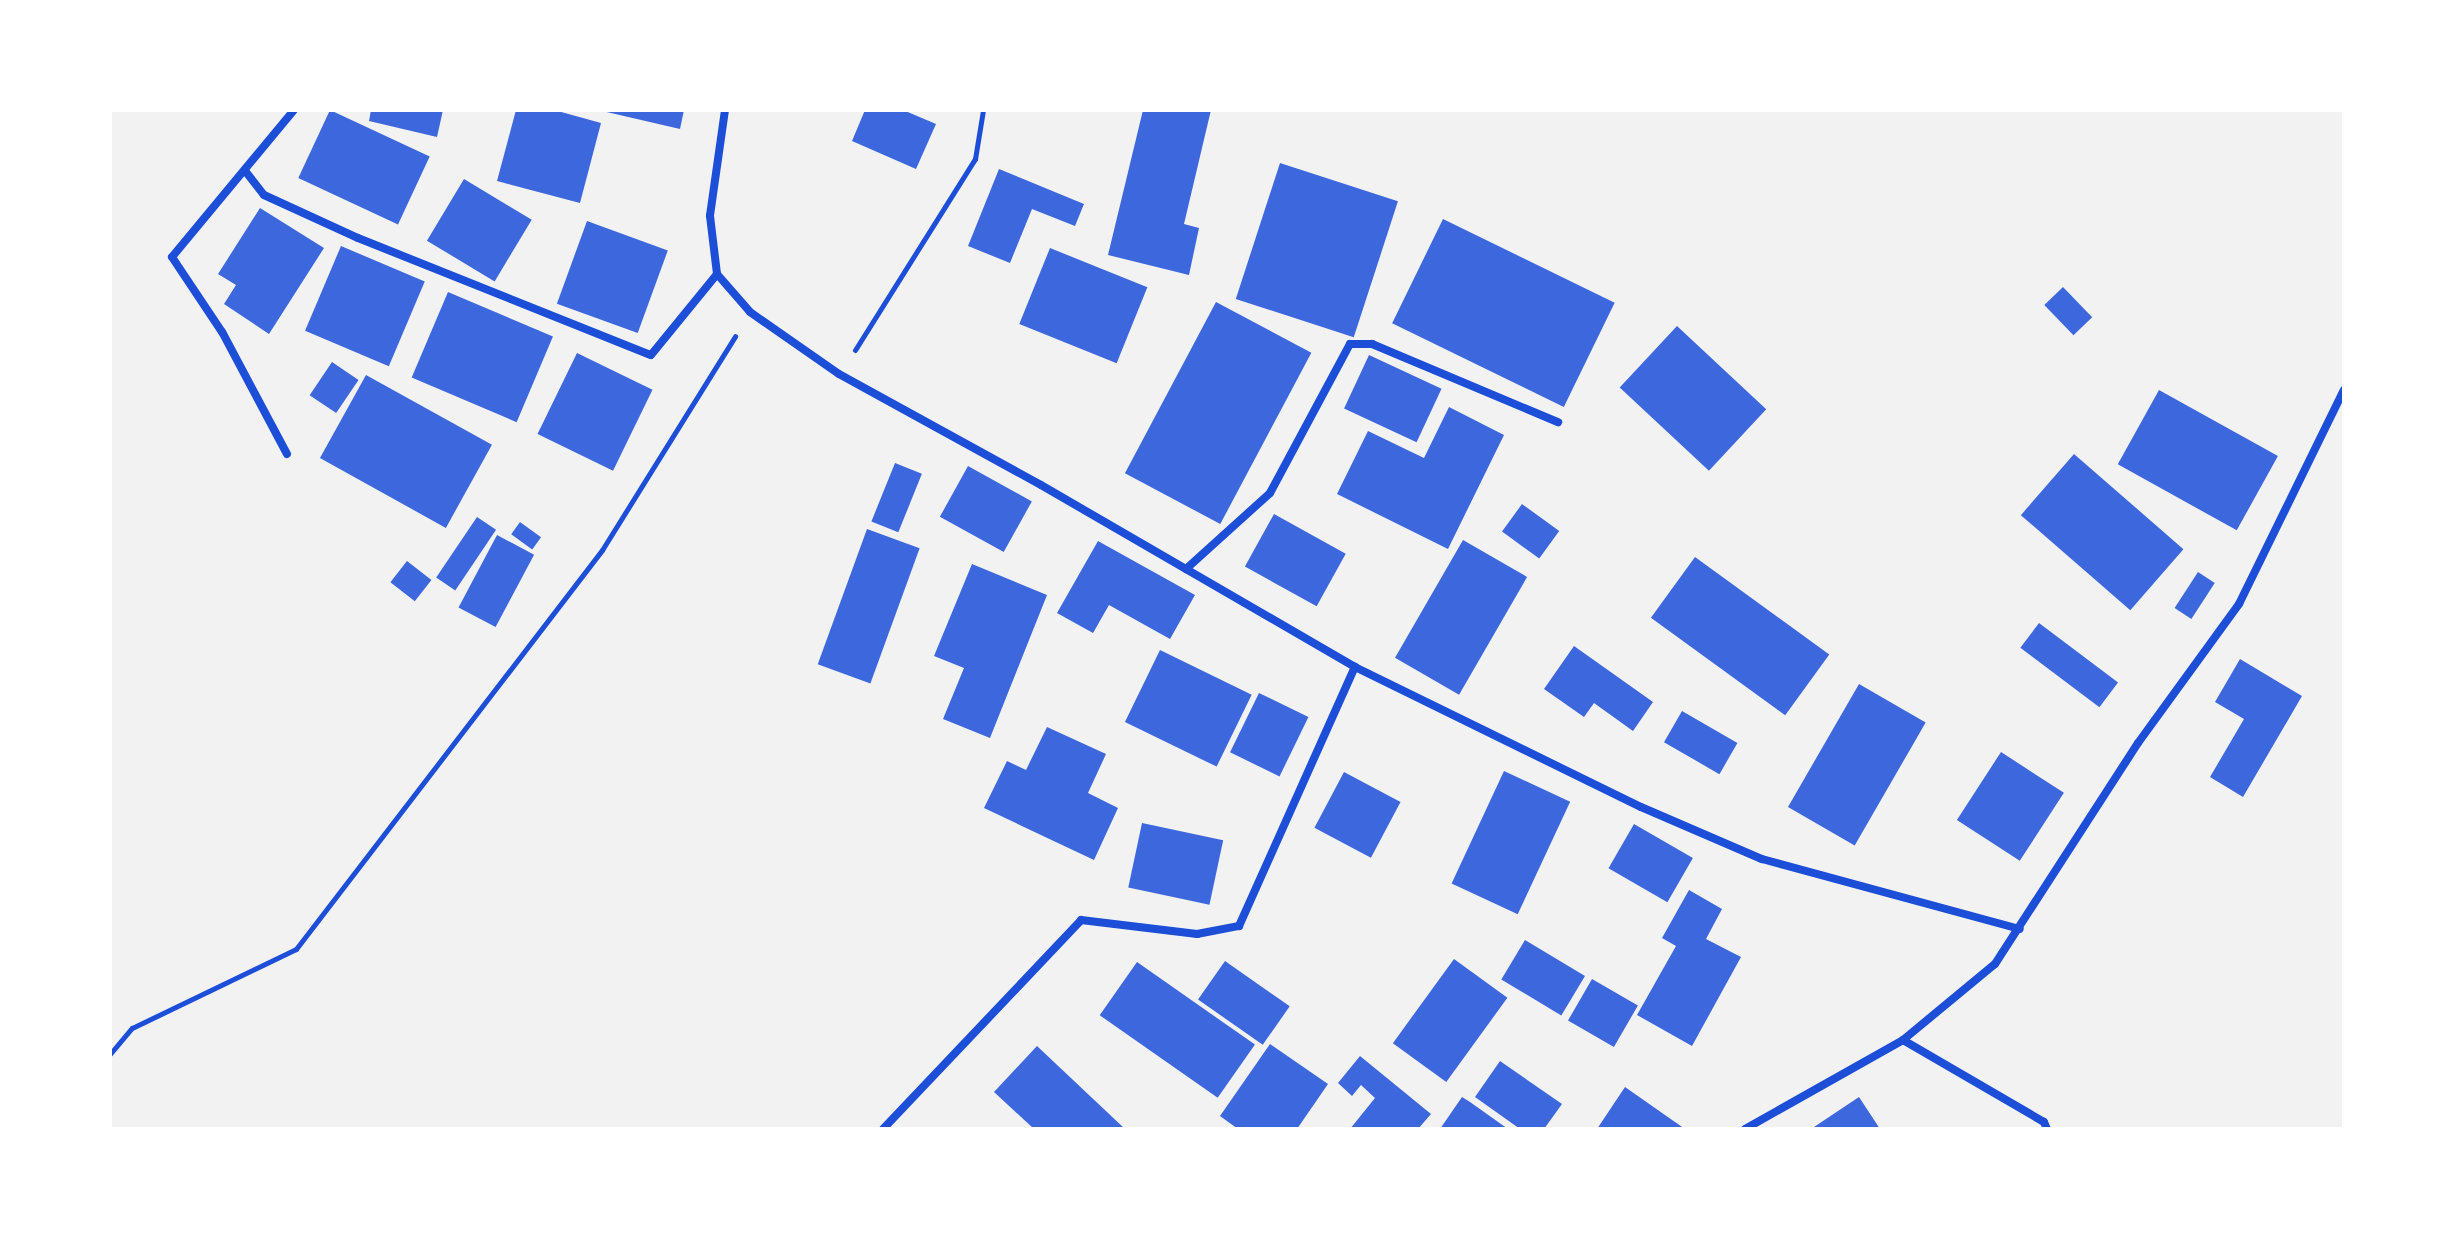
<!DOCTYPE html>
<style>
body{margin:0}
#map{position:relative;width:2454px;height:1239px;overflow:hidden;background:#f2f2f2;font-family:"Source Serif 4",serif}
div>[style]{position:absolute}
.building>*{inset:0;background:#3d67dc;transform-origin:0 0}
.path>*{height:5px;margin:-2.5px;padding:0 2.5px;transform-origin:2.5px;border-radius:2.5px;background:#1d4ed8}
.minor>*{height:8px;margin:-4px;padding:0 4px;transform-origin:4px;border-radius:4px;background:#1d4ed8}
span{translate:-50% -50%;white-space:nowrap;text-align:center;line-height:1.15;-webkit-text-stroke:8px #fff;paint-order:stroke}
.frame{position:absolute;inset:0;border:112px solid #fff;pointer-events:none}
</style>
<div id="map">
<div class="building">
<div style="left:330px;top:110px;width:110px;height:75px;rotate:25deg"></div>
<div style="clip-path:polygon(371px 110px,443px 110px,437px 137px,369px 121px)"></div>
<div style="clip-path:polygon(516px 110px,554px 110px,601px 123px,580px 203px,497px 181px)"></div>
<div style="clip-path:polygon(598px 110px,684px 110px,680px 129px)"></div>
<div style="clip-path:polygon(865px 110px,903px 110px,936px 124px,916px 169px,852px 141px)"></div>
<div style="clip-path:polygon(1143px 110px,1211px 110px,1184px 224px,1199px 228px,1189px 275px,1108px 255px)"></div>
<div style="left:1280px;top:163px;width:124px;height:143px;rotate:18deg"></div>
<div style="clip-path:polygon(999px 169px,1084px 204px,1075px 226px,1032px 209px,1010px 263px,968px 246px)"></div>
<div style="left:464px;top:179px;width:79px;height:72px;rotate:31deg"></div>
<div style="clip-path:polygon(260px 208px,324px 248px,269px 334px,224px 304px,236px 285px,218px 274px)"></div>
<div style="left:1443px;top:219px;width:191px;height:116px;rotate:26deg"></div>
<div style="left:587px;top:221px;width:86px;height:88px;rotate:20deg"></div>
<div style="left:341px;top:246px;width:91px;height:92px;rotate:23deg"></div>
<div style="left:1050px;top:248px;width:105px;height:82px;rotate:22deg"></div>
<div style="left:2063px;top:287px;width:42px;height:26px;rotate:46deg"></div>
<div style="left:448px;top:292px;width:114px;height:93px;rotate:23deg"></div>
<div style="left:1216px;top:302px;width:108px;height:194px;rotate:28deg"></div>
<div style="left:1677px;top:326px;width:122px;height:84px;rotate:43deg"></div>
<div style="left:577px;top:353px;width:84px;height:90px;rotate:26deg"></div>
<div style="left:1369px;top:355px;width:80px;height:59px;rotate:25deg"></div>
<div style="left:332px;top:362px;width:32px;height:40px;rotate:34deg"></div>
<div style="left:366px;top:375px;width:144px;height:95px;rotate:29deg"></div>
<div style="left:2159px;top:390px;width:136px;height:85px;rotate:29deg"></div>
<div style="clip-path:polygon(1449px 407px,1504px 435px,1448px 549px,1337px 494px,1368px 431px,1424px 458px)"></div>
<div style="left:2074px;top:454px;width:145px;height:81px;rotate:41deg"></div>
<div style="left:895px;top:463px;width:29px;height:63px;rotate:22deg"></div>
<div style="left:968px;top:466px;width:73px;height:58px;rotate:29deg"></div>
<div style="left:1522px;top:504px;width:46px;height:34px;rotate:36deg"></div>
<div style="left:1274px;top:514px;width:82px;height:60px;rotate:29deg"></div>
<div style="left:477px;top:517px;width:23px;height:73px;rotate:34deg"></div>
<div style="left:520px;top:522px;width:26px;height:15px;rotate:36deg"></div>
<div style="left:867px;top:529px;width:56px;height:144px;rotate:20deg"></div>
<div style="left:497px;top:535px;width:42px;height:82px;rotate:28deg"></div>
<div style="left:1463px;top:540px;width:74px;height:136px;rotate:30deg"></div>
<div style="clip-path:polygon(1098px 541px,1195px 595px,1170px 639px,1109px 605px,1093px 633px,1057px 613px)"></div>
<div style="left:1695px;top:557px;width:166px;height:75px;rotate:36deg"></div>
<div style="left:407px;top:561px;width:31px;height:27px;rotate:38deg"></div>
<div style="clip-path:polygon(972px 564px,1047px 595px,990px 738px,943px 719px,964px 668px,934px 656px)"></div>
<div style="left:2198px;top:572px;width:20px;height:43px;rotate:33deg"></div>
<div style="left:2039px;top:623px;width:99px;height:31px;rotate:37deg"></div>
<div style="clip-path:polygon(1574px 646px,1653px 702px,1633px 731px,1594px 703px,1584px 717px,1544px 689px)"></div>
<div style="left:1160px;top:650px;width:102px;height:80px;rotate:26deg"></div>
<div style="clip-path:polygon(2240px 659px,2302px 696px,2243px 797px,2210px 777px,2244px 719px,2215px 702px)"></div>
<div style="left:1859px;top:684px;width:77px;height:142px;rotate:30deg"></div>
<div style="left:1259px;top:693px;width:55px;height:66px;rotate:26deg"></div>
<div style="left:1682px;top:711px;width:64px;height:36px;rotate:30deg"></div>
<div style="clip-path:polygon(1047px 727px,1106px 754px,1088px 793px,1118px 808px,1094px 860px,984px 808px,1007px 761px,1026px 770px)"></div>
<div style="left:2001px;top:752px;width:75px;height:81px;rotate:33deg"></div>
<div style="left:1504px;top:771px;width:73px;height:124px;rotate:25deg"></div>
<div style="left:1344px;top:772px;width:64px;height:63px;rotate:28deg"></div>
<div style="left:1142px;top:823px;width:83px;height:66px;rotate:12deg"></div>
<div style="left:1634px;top:824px;width:68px;height:51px;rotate:30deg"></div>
<div style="clip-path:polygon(1689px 890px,1722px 909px,1706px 939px,1741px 957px,1692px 1046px,1637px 1015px,1676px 946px,1662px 938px)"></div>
<div style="left:1525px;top:940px;width:70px;height:46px;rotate:31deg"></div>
<div style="left:1454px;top:959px;width:66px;height:104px;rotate:36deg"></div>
<div style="left:1225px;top:961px;width:79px;height:47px;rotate:35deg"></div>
<div style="left:1137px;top:962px;width:144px;height:65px;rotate:35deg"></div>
<div style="left:1592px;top:979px;width:53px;height:48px;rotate:30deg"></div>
<div style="clip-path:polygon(1270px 1044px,1328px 1084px,1297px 1129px,1238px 1129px,1220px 1116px)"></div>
<div style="clip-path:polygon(1037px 1046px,1125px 1129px,1034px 1129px,994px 1092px)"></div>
<div style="clip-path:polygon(1360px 1056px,1431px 1114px,1418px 1129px,1350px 1129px,1375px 1098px,1361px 1085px,1352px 1096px,1338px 1083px)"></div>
<div style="clip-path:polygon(1500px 1061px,1562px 1104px,1544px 1129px,1520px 1129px,1475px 1097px)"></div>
<div style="clip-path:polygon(1625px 1087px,1685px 1129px,1597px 1129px)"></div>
<div style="clip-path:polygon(1462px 1097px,1470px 1102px,1508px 1129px,1440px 1129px)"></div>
<div style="clip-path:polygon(1859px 1097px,1880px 1129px,1811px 1129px)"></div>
</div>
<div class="path">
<div style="left:855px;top:350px;width:226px;rotate:-57.9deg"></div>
<div style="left:975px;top:159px;width:50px;rotate:-80.7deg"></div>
<div style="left:110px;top:1054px;width:34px;rotate:-50deg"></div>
<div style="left:132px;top:1028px;width:182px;rotate:-25.7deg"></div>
<div style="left:296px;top:949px;width:503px;rotate:-52.51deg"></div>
<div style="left:602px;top:550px;width:252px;rotate:-58.1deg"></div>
</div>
<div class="minor">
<div style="left:725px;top:110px;width:107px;rotate:98.1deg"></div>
<div style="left:710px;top:216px;width:58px;rotate:83.1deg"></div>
<div style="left:717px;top:274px;width:50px;rotate:49deg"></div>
<div style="left:750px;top:312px;width:108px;rotate:34.9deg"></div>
<div style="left:839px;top:374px;width:230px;rotate:28.8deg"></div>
<div style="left:1041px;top:485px;width:363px;rotate:30.1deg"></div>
<div style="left:1355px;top:667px;width:318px;rotate:26.1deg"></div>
<div style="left:1641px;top:807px;width:132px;rotate:23.3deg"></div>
<div style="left:1762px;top:859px;width:267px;rotate:15.2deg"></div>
<div style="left:246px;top:172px;width:29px;rotate:52deg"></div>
<div style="left:264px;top:195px;width:103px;rotate:24.6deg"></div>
<div style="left:358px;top:238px;width:315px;rotate:21.8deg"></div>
<div style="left:651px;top:355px;width:104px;rotate:-50.8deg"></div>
<div style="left:287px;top:454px;width:138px;rotate:-118deg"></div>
<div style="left:222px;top:332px;width:90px;rotate:-123.7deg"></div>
<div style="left:172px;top:257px;width:191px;rotate:-50.3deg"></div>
<div style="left:1186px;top:569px;width:113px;rotate:-42.1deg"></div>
<div style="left:1270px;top:493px;width:169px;rotate:-61.8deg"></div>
<div style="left:1350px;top:344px;width:22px"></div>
<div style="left:1372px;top:344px;width:202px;rotate:22.8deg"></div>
<div style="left:1903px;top:1040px;width:163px;rotate:30.2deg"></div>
<div style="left:2044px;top:1122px;width:8px;rotate:67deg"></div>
<div style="left:883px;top:1129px;width:288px;rotate:-46.5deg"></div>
<div style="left:1081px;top:920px;width:117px;rotate:6.9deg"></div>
<div style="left:1197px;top:934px;width:43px;rotate:-10.8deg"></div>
<div style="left:1239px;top:926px;width:284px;rotate:-65.9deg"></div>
<div style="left:1745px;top:1129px;width:181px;rotate:-29.4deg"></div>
<div style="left:1903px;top:1040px;width:119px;rotate:-39.6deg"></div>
<div style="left:1995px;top:964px;width:263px;rotate:-57.1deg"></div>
<div style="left:2138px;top:743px;width:172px;rotate:-54deg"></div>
<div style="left:2239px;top:604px;width:238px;rotate:-63.9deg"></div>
</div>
<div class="frame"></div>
</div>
